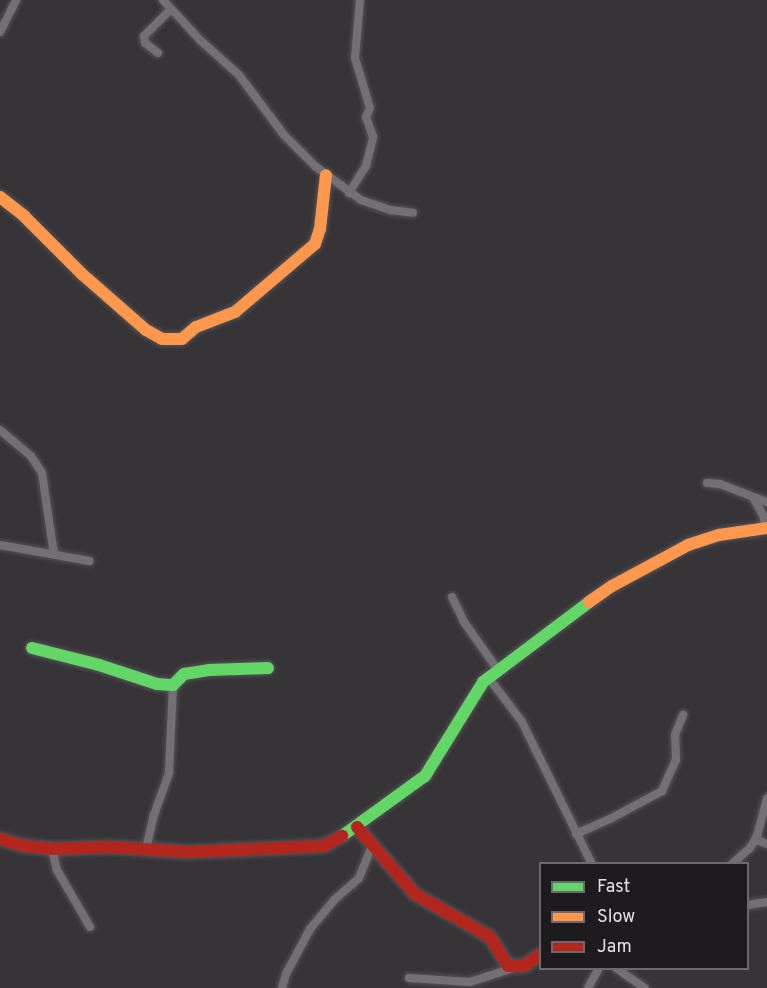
<!DOCTYPE html>
<style>
body{margin:0}
#map{position:relative;width:767px;height:988px;overflow:hidden;background:#373438;font-family:Overpass,sans-serif}
div>[style]{position:absolute}
.roads{filter:drop-shadow(0 0 2px #565357) drop-shadow(0 0 2px #565357)}
.street>*{height:8px;margin:-4px;padding:0 4px;transform-origin:4px;border-radius:4px;background:#727073}
.fast>*{height:12px;margin:-6px;padding:0 6px;transform-origin:6px;border-radius:6px;background:#63d668}
.slow>*{height:12px;margin:-6px;padding:0 6px;transform-origin:6px;border-radius:6px;background:#ff974d}
.jam>*{height:12px;margin:-6px;padding:0 6px;transform-origin:6px;border-radius:6px;background:#b3261e}
span{translate:-50% -50%;white-space:nowrap;text-align:center;line-height:1.15;-webkit-text-stroke:6px #1e1b1e;paint-order:stroke}
.legend{position:absolute;left:539px;top:862px;width:210px;height:108px;box-sizing:border-box;background:#1e1b1e;border:2px solid #6d696d;margin:0;padding:8px 10px;list-style:none;font-size:18px;color:#e3dfe4}
.legend li{display:flex;align-items:center;gap:12px;height:30px}
.legend b{width:30px;border:2px solid #6d696d}
</style>
<div id="map">
<div class="roads">
<div class="street">
<div style="left:163px;top:0;width:54px;rotate:47.2deg"></div>
<div style="left:200px;top:40px;width:52px;rotate:41.9deg"></div>
<div style="left:239px;top:75px;width:75px;rotate:53.1deg"></div>
<div style="left:284px;top:135px;width:44px;rotate:45deg"></div>
<div style="left:315px;top:166px;width:57px;rotate:36.5deg"></div>
<div style="left:361px;top:200px;width:31px;rotate:19deg"></div>
<div style="left:390px;top:210px;width:23px;rotate:7deg"></div>
<div style="left:0;top:32px;width:36px;rotate:-63deg"></div>
<div style="left:158px;top:53px;width:16px;rotate:-142deg"></div>
<div style="left:145px;top:43px;width:7px;rotate:-98deg"></div>
<div style="left:144px;top:36px;width:37px;rotate:-45deg"></div>
<div style="left:349px;top:193px;width:32px;rotate:-58deg"></div>
<div style="left:366px;top:166px;width:30px;rotate:-76deg"></div>
<div style="left:373px;top:137px;width:21px;rotate:-109deg"></div>
<div style="left:366px;top:117px;width:10px;rotate:-66deg"></div>
<div style="left:370px;top:108px;width:52px;rotate:-106.7deg"></div>
<div style="left:355px;top:58px;width:58px;rotate:-85.1deg"></div>
<div style="left:0;top:430px;width:40px;rotate:40deg"></div>
<div style="left:31px;top:456px;width:20px;rotate:57deg"></div>
<div style="left:42px;top:473px;width:82px;rotate:81.6deg"></div>
<div style="left:707px;top:483px;width:13px;rotate:4deg"></div>
<div style="left:720px;top:484px;width:50px;rotate:21deg"></div>
<div style="left:754px;top:499px;width:18px;rotate:61deg"></div>
<div style="left:763px;top:515px;width:13px;rotate:77deg"></div>
<div style="left:0;top:545px;width:91px;rotate:10.1deg"></div>
<div style="left:452px;top:597px;width:28px;rotate:64deg"></div>
<div style="left:464px;top:622px;width:59px;rotate:54.7deg"></div>
<div style="left:488px;top:677px;width:56px;rotate:52.9deg"></div>
<div style="left:522px;top:722px;width:158px;rotate:63.8deg"></div>
<div style="left:576px;top:834px;width:37px;rotate:-24deg"></div>
<div style="left:610px;top:819px;width:59px;rotate:-28.3deg"></div>
<div style="left:662px;top:791px;width:34px;rotate:-66deg"></div>
<div style="left:676px;top:760px;width:25px;rotate:-92deg"></div>
<div style="left:675px;top:735px;width:22px;rotate:-68deg"></div>
<div style="left:755px;top:839px;width:13px;rotate:23deg"></div>
<div style="left:52px;top:849px;width:22px;rotate:77deg"></div>
<div style="left:57px;top:870px;width:66px;rotate:59.9deg"></div>
<div style="left:146px;top:849px;width:35px;rotate:-77deg"></div>
<div style="left:154px;top:815px;width:45px;rotate:-70.3deg"></div>
<div style="left:169px;top:773px;width:88px;rotate:-87.4deg"></div>
<div style="left:732px;top:864px;width:24px;rotate:-42deg"></div>
<div style="left:750px;top:848px;width:14px;rotate:-60deg"></div>
<div style="left:757px;top:836px;width:39px;rotate:-75deg"></div>
<div style="left:748px;top:905px;width:19px;rotate:-9deg"></div>
<div style="left:616px;top:968px;width:35px;rotate:35deg"></div>
<div style="left:409px;top:978px;width:61px;rotate:3.8deg"></div>
<div style="left:470px;top:982px;width:45px;rotate:-18deg"></div>
<div style="left:282px;top:988px;width:15px;rotate:-74deg"></div>
<div style="left:286px;top:974px;width:51px;rotate:-61.9deg"></div>
<div style="left:310px;top:929px;width:38px;rotate:-50deg"></div>
<div style="left:334px;top:900px;width:33px;rotate:-41deg"></div>
<div style="left:359px;top:878px;width:37px;rotate:-68deg"></div>
<div style="left:588px;top:988px;width:23px;rotate:-61deg"></div>
</div>
<div class="fast">
<div style="left:32px;top:648px;width:69px;rotate:14.2deg"></div>
<div style="left:99px;top:665px;width:61px;rotate:18.1deg"></div>
<div style="left:157px;top:684px;width:16px;rotate:4deg"></div>
<div style="left:173px;top:685px;width:16px;rotate:-45deg"></div>
<div style="left:184px;top:674px;width:25px;rotate:-9deg"></div>
<div style="left:209px;top:670px;width:59px;rotate:-1.9deg"></div>
<div style="left:342px;top:836px;width:102px;rotate:-35.9deg"></div>
<div style="left:425px;top:776px;width:110px;rotate:-58.3deg"></div>
<div style="left:483px;top:682px;width:133px;rotate:-37deg"></div>
</div>
<div class="slow">
<div style="left:0;top:197px;width:31px;rotate:38deg"></div>
<div style="left:24px;top:216px;width:82px;rotate:45deg"></div>
<div style="left:82px;top:274px;width:85px;rotate:41.2deg"></div>
<div style="left:146px;top:330px;width:18px;rotate:29deg"></div>
<div style="left:162px;top:339px;width:20px"></div>
<div style="left:182px;top:339px;width:18px;rotate:-41deg"></div>
<div style="left:196px;top:327px;width:42px;rotate:-21deg"></div>
<div style="left:235px;top:312px;width:105px;rotate:-40.4deg"></div>
<div style="left:315px;top:244px;width:16px;rotate:-72deg"></div>
<div style="left:320px;top:229px;width:54px;rotate:-83.7deg"></div>
<div style="left:589px;top:602px;width:28px;rotate:-35deg"></div>
<div style="left:612px;top:586px;width:86px;rotate:-28.3deg"></div>
<div style="left:688px;top:545px;width:33px;rotate:-18deg"></div>
<div style="left:719px;top:535px;width:49px;rotate:-8.3deg"></div>
</div>
<div class="jam">
<div style="left:357px;top:827px;width:89px;rotate:49.1deg"></div>
<div style="left:415px;top:894px;width:86px;rotate:29.8deg"></div>
<div style="left:490px;top:937px;width:34px;rotate:58deg"></div>
<div style="left:508px;top:966px;width:16px"></div>
<div style="left:524px;top:966px;width:19px;rotate:-35deg"></div>
<div style="left:0;top:839px;width:26px;rotate:16deg"></div>
<div style="left:25px;top:846px;width:27px;rotate:6deg"></div>
<div style="left:52px;top:849px;width:57px;rotate:-2deg"></div>
<div style="left:109px;top:847px;width:80px;rotate:3.6deg"></div>
<div style="left:189px;top:852px;width:135px;rotate:-2.5deg"></div>
<div style="left:324px;top:846px;width:21px;rotate:-29deg"></div>
</div>
</div>
<ul class="legend">
<li><b style="height:8px;background:#63d668"></b>Fast</li>
<li><b style="height:8px;background:#ff974d"></b>Slow</li>
<li><b style="height:8px;background:#b3261e"></b>Jam</li>
</ul>
</div>
